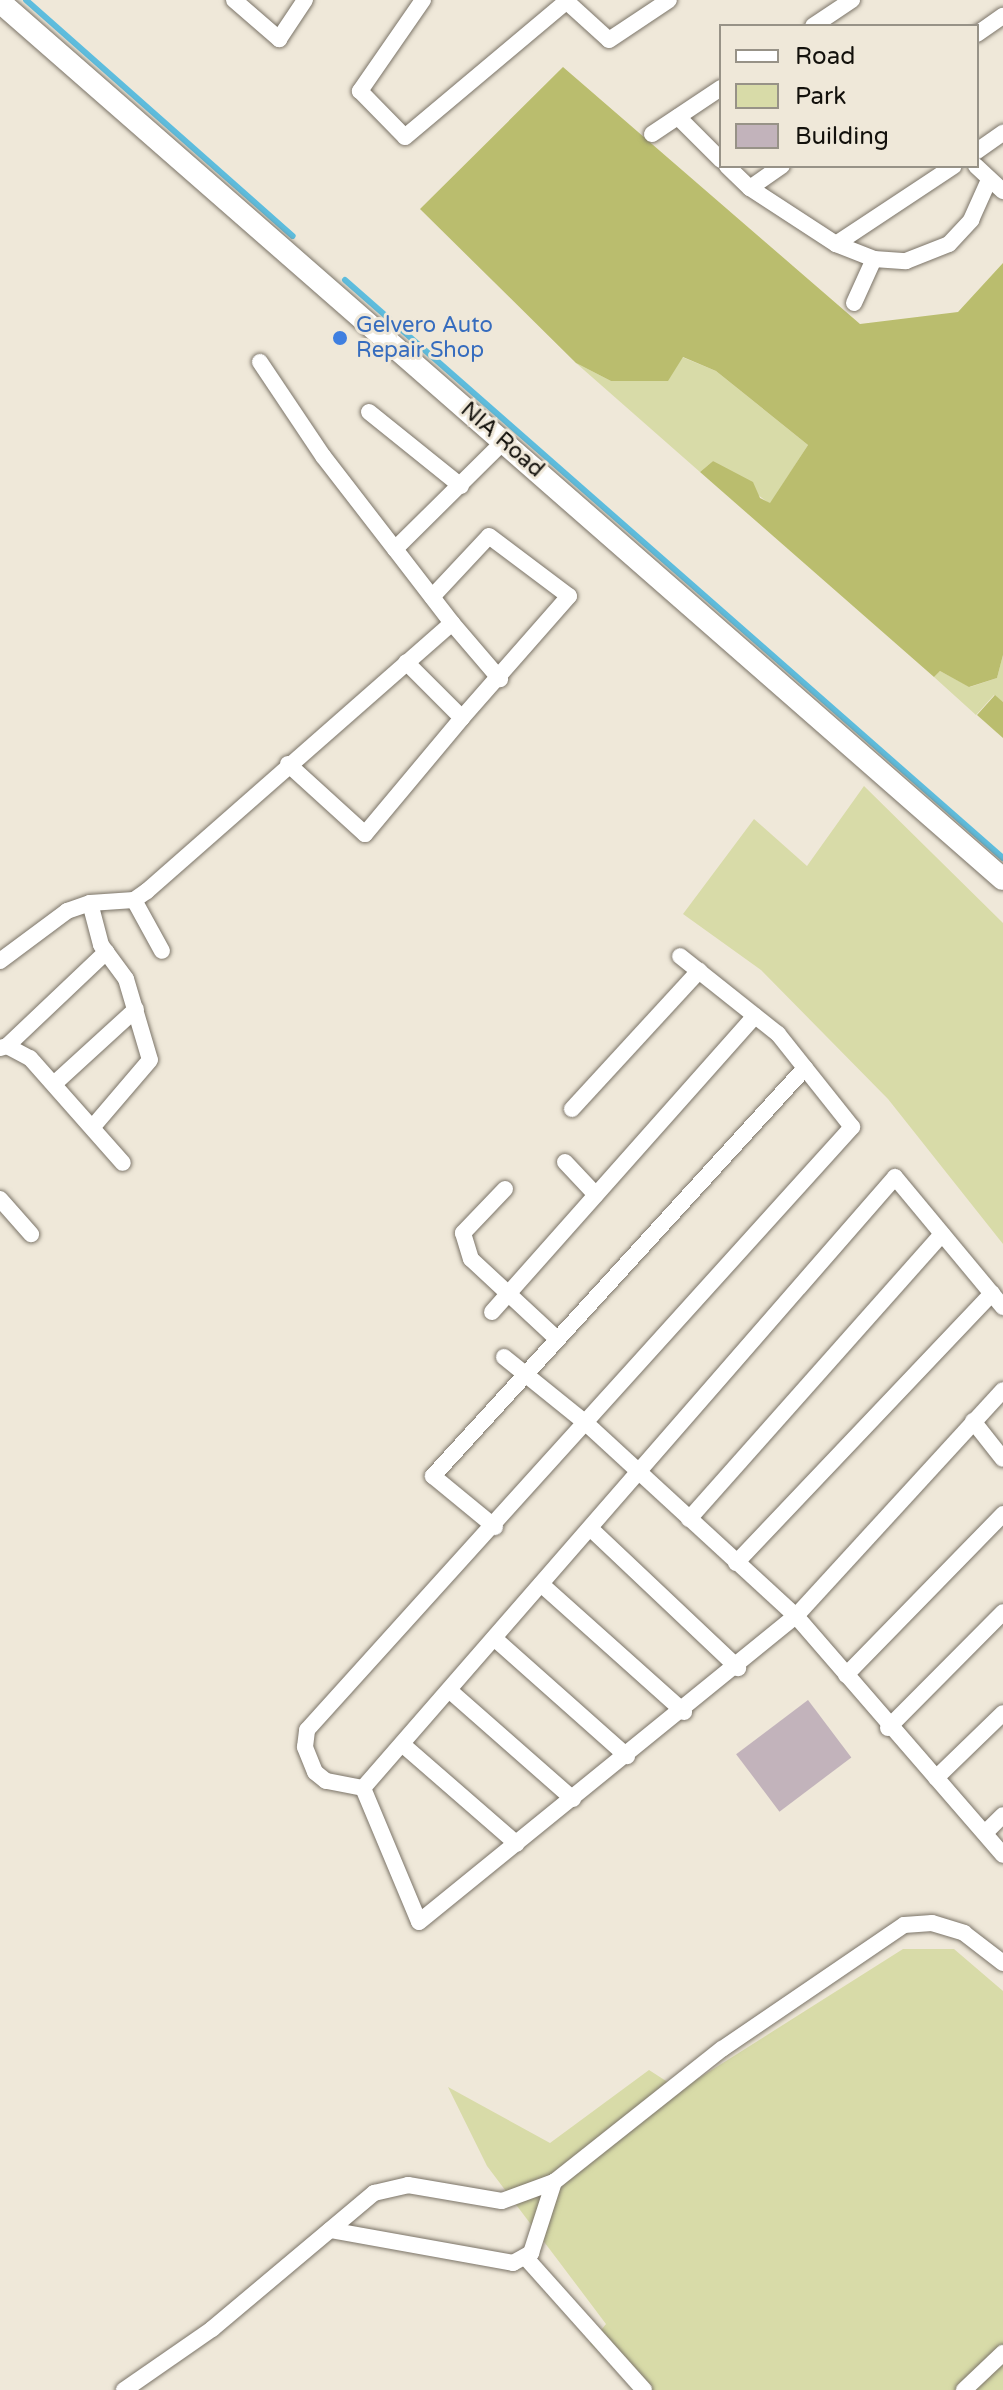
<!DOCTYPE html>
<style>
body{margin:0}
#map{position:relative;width:1003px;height:2390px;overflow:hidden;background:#efe8d9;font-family:"Varela Round",sans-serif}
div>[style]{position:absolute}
.green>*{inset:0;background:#d8dba8}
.forest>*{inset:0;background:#babd6e}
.stream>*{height:6px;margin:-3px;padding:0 3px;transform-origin:3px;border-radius:3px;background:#5ebdde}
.building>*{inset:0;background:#c2b3bb;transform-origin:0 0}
.roads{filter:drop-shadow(0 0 2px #7b7468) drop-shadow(0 0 2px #7b7468)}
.street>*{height:16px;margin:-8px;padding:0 8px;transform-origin:8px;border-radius:8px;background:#fff}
.secondary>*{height:22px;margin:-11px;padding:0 11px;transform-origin:11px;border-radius:11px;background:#fff}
.dots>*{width:22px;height:22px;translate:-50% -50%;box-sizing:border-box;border:4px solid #efe8d9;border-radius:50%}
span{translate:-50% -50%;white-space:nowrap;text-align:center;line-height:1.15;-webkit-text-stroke:6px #efe8d9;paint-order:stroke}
.shop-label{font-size:22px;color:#366cbe}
.left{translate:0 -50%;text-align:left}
.street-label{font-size:22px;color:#13110c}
.legend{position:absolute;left:719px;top:24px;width:260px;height:144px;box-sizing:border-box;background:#efe8d9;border:2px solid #979287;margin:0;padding:10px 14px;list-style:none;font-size:24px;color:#13110c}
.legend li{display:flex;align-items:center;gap:16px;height:40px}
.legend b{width:40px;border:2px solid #979287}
</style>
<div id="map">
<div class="green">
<div style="clip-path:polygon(682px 357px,716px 371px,808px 445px,770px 504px,713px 461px,700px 472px,576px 363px,611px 381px)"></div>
<div style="clip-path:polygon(1003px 655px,1003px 702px,994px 695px,976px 715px,934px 677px,940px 671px,970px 687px,997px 678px)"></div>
<div style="clip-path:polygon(864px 786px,1003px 923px,1003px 1244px,888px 1099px,761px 970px,683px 914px,754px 819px,807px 866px)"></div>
<div style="clip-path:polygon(903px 1949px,954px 1949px,1003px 1991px,1003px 2390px,647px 2390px,590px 2344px,606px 2324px,487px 2166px,448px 2087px,550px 2143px,649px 2070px,680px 2090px)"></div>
</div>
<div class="forest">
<div style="clip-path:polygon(563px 67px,860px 324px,958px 312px,1003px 263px,1003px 655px,997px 678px,969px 687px,940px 671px,934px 677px,700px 472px,713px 461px,753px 482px,760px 498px,770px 503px,808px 445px,716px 371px,683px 357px,668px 381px,611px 381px,576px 363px,420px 209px)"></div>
<div style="clip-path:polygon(995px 695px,1003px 702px,1003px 738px,977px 715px)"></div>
</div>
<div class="stream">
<div style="left:26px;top:0;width:356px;rotate:41.5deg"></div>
<div style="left:345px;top:280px;width:876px;rotate:41.3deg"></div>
</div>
<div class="building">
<div style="left:808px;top:1700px;width:72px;height:90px;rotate:53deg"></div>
</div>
<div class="roads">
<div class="street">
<div style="left:234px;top:0;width:60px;rotate:40.9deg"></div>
<div style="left:279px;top:39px;width:47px;rotate:-56.3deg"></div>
<div style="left:423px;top:0;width:111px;rotate:124.7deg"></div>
<div style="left:360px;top:91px;width:64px;rotate:45.6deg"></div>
<div style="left:405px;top:137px;width:212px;rotate:-40deg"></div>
<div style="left:565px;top:0;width:59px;rotate:42.3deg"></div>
<div style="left:609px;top:40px;width:72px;rotate:-33.7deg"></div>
<div style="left:813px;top:26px;width:47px;rotate:-33.7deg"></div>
<div style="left:977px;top:34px;width:32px;rotate:-35deg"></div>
<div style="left:678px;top:117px;width:61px;rotate:45deg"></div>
<div style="left:652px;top:134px;width:83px;rotate:-33.7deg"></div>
<div style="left:977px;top:151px;width:32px;rotate:-35deg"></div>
<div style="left:727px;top:166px;width:32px;rotate:44deg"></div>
<div style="left:750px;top:188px;width:103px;rotate:33.1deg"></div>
<div style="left:836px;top:244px;width:41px;rotate:21.5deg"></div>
<div style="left:874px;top:259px;width:32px;rotate:4deg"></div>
<div style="left:906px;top:261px;width:46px;rotate:-21.6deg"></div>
<div style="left:949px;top:244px;width:33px;rotate:-47deg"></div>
<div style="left:971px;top:220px;width:42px;rotate:-65.9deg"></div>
<div style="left:976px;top:166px;width:37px;rotate:43deg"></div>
<div style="left:750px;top:188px;width:39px;rotate:-35deg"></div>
<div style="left:836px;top:244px;width:141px;rotate:-33.5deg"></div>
<div style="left:854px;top:303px;width:48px;rotate:-65.6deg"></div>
<div style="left:260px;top:362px;width:113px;rotate:56.2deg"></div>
<div style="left:323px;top:456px;width:118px;rotate:52.3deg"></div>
<div style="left:369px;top:412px;width:118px;rotate:38.8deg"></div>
<div style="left:432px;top:597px;width:83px;rotate:-46.9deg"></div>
<div style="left:489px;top:536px;width:100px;rotate:36.9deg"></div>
<div style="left:569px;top:596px;width:162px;rotate:131.3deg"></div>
<div style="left:452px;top:623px;width:74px;rotate:49.4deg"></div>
<div style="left:288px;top:764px;width:104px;rotate:42.3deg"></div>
<div style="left:365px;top:834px;width:151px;rotate:-50.1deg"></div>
<div style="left:462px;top:718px;width:79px;rotate:-135deg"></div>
<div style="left:134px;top:900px;width:58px;rotate:61.2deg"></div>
<div style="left:90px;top:903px;width:43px;rotate:75.3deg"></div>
<div style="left:101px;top:945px;width:42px;rotate:53.7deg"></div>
<div style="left:126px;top:979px;width:84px;rotate:73.5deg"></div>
<div style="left:150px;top:1060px;width:89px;rotate:130.5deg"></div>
<div style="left:0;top:961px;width:84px;rotate:-36.7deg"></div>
<div style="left:67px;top:911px;width:24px;rotate:-19deg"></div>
<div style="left:90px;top:903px;width:44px;rotate:-3.9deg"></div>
<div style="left:134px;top:900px;width:16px;rotate:-35deg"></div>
<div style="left:147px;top:891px;width:406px;rotate:-41.3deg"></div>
<div style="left:452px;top:623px;width:93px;rotate:-127.6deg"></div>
<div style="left:395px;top:549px;width:152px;rotate:-44.7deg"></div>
<div style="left:7px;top:1046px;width:137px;rotate:-43.5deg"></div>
<div style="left:0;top:1048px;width:7px;rotate:-16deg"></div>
<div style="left:7px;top:1046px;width:26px;rotate:28deg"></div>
<div style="left:30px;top:1058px;width:140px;rotate:48.5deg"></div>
<div style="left:54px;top:1084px;width:111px;rotate:-42.4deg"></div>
<div style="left:572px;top:1109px;width:188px;rotate:-47.4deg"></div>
<div style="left:565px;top:1162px;width:45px;rotate:46.8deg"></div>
<div style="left:505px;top:1189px;width:61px;rotate:133.7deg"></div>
<div style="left:463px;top:1233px;width:27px;rotate:73deg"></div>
<div style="left:471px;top:1259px;width:117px;rotate:42.9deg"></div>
<div style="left:0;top:1199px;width:47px;rotate:48.5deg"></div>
<div style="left:492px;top:1312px;width:396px;rotate:-48.4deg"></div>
<div style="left:504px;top:1357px;width:107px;rotate:38.9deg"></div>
<div style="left:587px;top:1424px;width:284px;rotate:42.6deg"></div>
<div style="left:796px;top:1616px;width:316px;rotate:49.1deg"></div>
<div style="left:973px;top:1421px;width:48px;rotate:51.7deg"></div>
<div style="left:689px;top:1519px;width:381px;rotate:-48.4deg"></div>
<div style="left:495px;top:1527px;width:80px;rotate:-140.6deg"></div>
<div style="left:433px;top:1476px;width:552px;rotate:-47.64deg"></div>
<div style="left:590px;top:1528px;width:204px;rotate:43.4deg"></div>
<div style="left:736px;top:1563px;width:372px;rotate:-46.5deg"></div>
<div style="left:541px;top:1584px;width:192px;rotate:41.8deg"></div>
<div style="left:494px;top:1638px;width:178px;rotate:41.6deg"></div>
<div style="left:846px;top:1675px;width:225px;rotate:-45.7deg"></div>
<div style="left:449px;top:1690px;width:165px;rotate:41.3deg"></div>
<div style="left:888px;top:1728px;width:163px;rotate:-45.2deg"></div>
<div style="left:402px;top:1744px;width:152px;rotate:41deg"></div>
<div style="left:936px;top:1778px;width:93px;rotate:-44.1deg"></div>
<div style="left:363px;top:1788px;width:38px;rotate:-169deg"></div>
<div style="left:326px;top:1781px;width:14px;rotate:-141deg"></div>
<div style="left:315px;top:1772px;width:27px;rotate:-112deg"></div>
<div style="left:305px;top:1747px;width:17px;rotate:-83deg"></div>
<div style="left:307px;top:1730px;width:813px;rotate:-47.89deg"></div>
<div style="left:852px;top:1127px;width:119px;rotate:-128.5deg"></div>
<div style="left:778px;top:1034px;width:125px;rotate:-141.5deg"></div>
<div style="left:363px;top:1788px;width:810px;rotate:-48.95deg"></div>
<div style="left:895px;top:1177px;width:169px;rotate:50.3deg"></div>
<div style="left:363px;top:1788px;width:145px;rotate:67.3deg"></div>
<div style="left:419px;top:1922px;width:486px;rotate:-39.1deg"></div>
<div style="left:796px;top:1616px;width:306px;rotate:-47.5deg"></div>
<div style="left:985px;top:1833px;width:25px;rotate:-45deg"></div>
<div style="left:330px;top:2230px;width:186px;rotate:10.2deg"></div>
<div style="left:513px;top:2263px;width:21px;rotate:-29deg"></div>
<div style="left:531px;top:2253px;width:75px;rotate:-72.1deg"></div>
<div style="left:526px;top:2258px;width:177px;rotate:48.2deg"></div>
<div style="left:124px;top:2390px;width:107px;rotate:-34.7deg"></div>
<div style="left:212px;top:2329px;width:212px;rotate:-40deg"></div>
<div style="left:374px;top:2193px;width:35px;rotate:-13deg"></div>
<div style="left:408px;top:2185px;width:95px;rotate:9.7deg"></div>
<div style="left:502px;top:2201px;width:55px;rotate:-20.1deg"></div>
<div style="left:554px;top:2182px;width:214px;rotate:-38.4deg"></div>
<div style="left:722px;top:2049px;width:220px;rotate:-34.3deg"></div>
<div style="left:904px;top:1925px;width:28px;rotate:-4deg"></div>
<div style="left:932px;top:1923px;width:34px;rotate:17deg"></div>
<div style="left:964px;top:1933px;width:49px;rotate:37.6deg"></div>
<div style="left:964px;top:2390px;width:54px;rotate:-43.5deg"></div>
</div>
<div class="secondary">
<div style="left:0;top:2px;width:1332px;rotate:41.17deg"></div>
</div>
</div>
<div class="dots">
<div style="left:340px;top:338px;background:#3f7fe0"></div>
</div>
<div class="shop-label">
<span class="left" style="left:356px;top:338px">Gelvero Auto<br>Repair Shop</span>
</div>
<div class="street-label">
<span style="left:502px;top:440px;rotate:41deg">NIA Road</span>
</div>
<ul class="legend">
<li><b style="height:10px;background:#fff"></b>Road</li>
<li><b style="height:22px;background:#d8dba8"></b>Park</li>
<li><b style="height:22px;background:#c2b3bb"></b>Building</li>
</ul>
</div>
